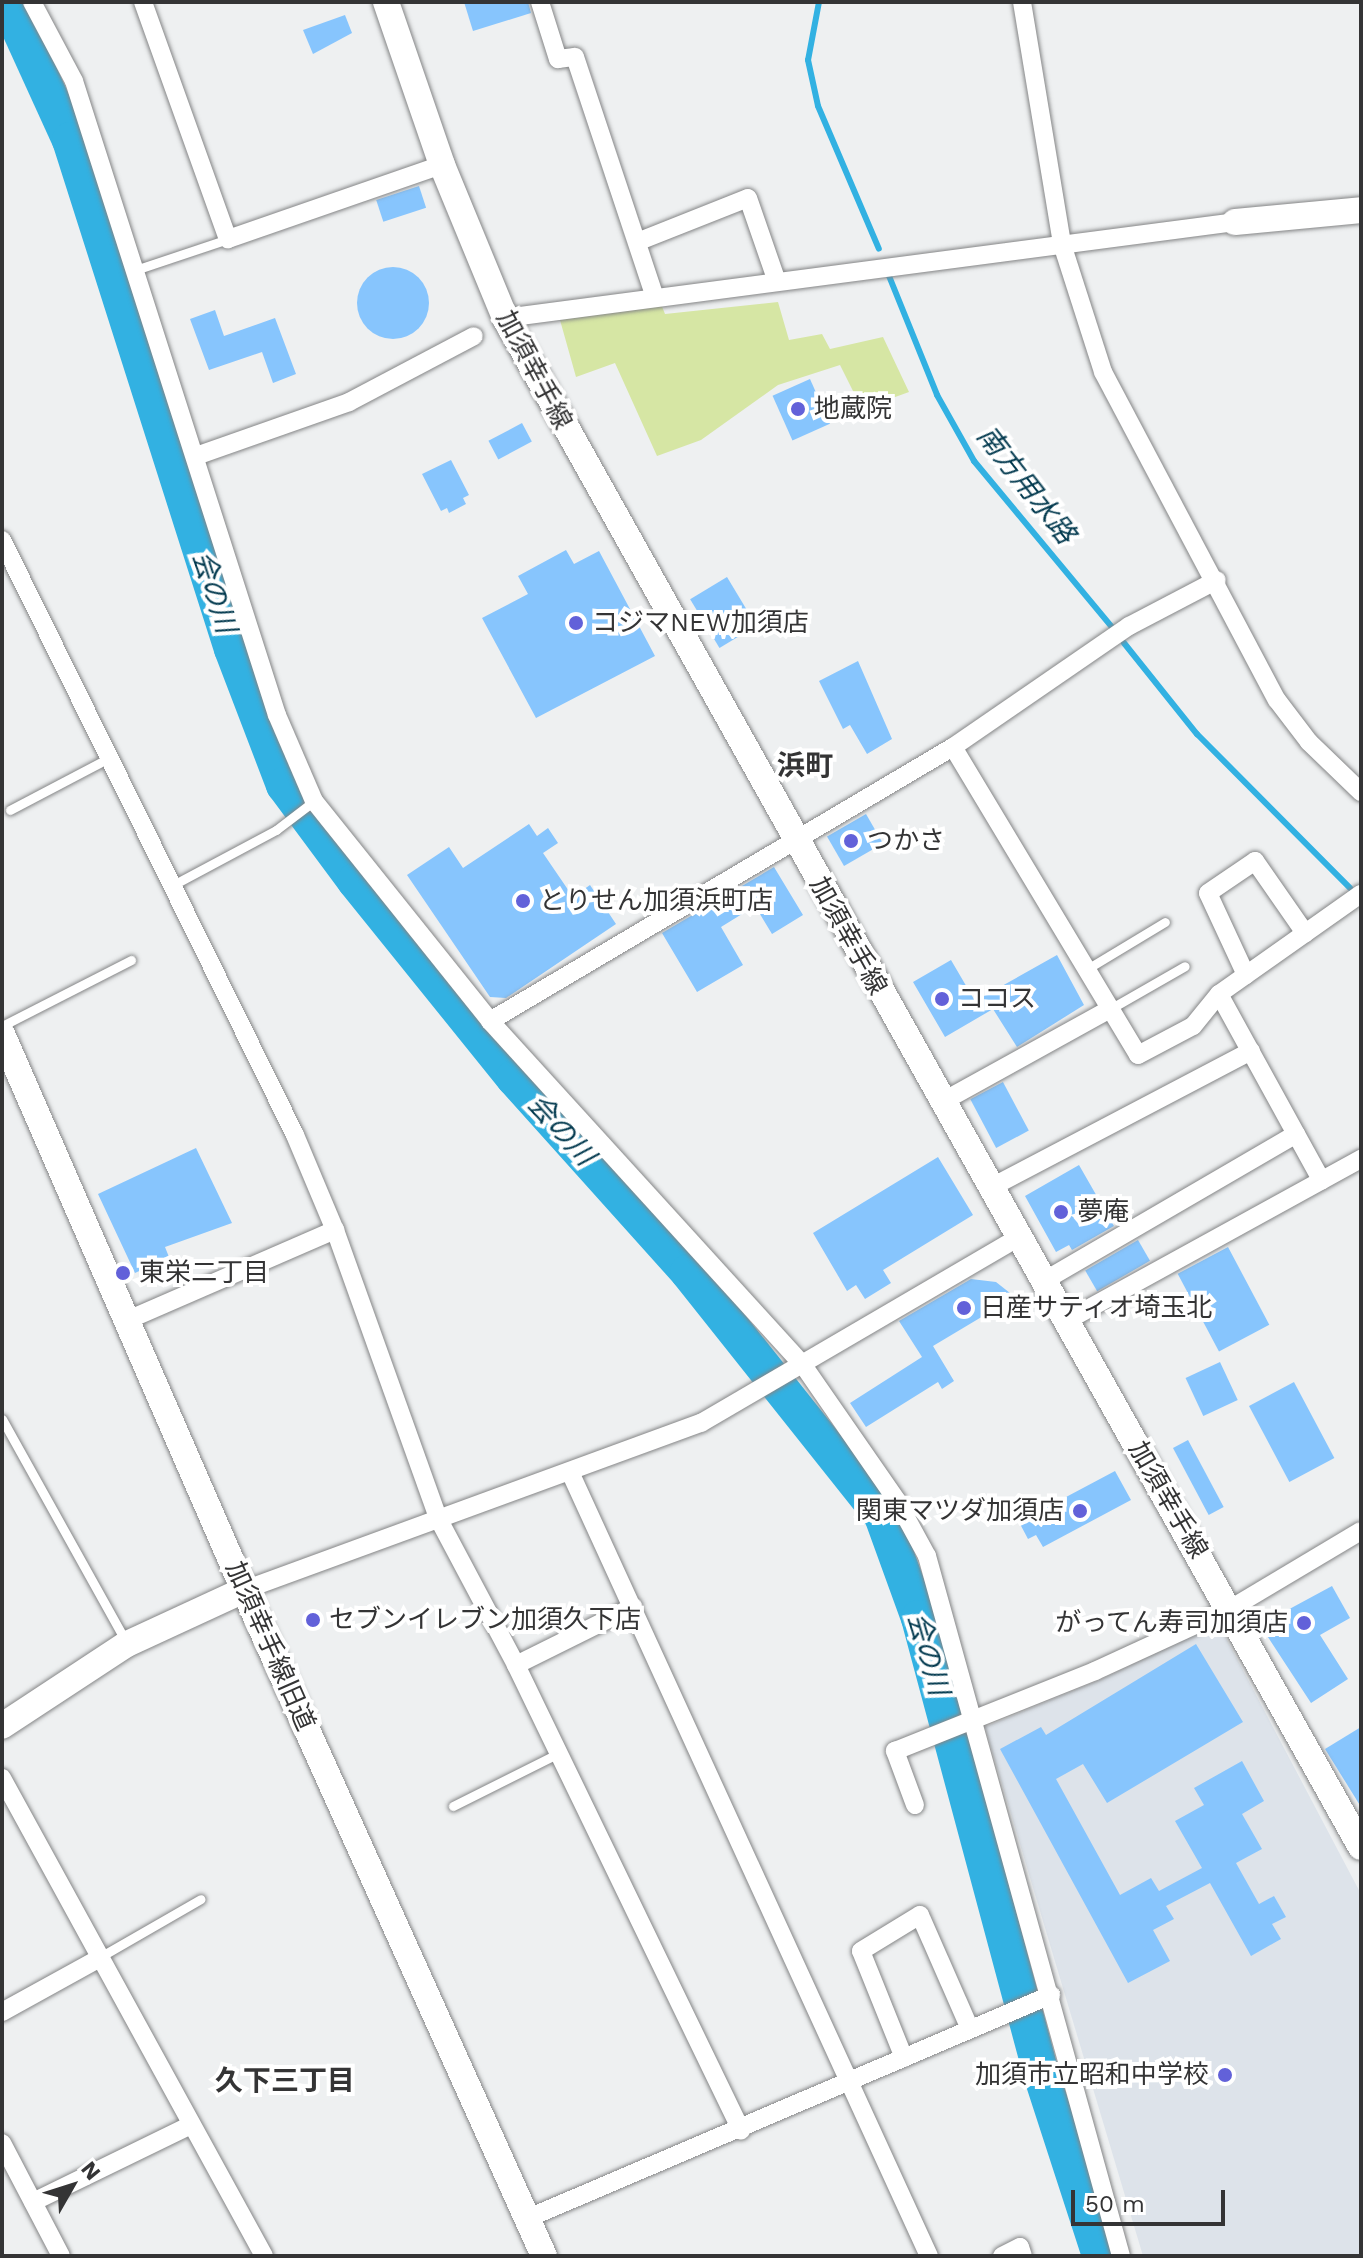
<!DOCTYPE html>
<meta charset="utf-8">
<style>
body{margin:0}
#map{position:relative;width:1363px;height:2258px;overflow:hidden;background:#eef0f1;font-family:"Work Sans","Noto Sans JP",sans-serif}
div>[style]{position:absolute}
.built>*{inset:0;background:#dde3ea}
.green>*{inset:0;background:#d6e6a4}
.stream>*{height:6px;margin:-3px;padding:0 3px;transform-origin:3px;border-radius:3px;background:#32b1e2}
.river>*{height:36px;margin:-18px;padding:0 18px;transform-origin:18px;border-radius:18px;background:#32b1e2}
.building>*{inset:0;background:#87c5fd;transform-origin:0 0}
.round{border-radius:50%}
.roads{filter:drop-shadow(0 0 2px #848586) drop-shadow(0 0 2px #848586)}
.lane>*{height:9px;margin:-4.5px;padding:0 4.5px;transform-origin:4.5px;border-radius:4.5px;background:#fff}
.street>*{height:18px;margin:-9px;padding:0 9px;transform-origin:9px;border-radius:9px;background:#fff}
.secondary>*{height:26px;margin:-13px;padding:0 13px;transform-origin:13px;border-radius:13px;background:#fff}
.dots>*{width:22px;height:22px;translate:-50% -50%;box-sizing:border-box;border:4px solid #fff;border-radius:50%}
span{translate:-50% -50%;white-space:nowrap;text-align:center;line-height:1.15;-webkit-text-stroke:8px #fff;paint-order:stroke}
.street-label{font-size:26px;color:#343435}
.poi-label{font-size:26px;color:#343435}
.left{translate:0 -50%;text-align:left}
.right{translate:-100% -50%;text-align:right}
.water-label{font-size:28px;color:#033a4f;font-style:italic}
.neighbourhood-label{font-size:28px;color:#343435;font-weight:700}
.frame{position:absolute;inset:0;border:4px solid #343435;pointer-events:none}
.north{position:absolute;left:32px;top:2146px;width:80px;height:80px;-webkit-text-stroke:6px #fff;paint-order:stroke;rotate:51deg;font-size:22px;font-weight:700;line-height:32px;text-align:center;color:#343435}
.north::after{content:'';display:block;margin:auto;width:28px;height:36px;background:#343435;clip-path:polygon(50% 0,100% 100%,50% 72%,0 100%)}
.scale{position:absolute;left:1071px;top:2190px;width:154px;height:36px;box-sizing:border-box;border:4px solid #343435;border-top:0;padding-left:10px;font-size:24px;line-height:28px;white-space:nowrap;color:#343435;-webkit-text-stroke:6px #fff;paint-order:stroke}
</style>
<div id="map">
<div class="built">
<div style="clip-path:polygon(1218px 1623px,1361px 1894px,1361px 2256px,1143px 2256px,985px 1727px,1102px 1679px)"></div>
</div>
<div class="green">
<div style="clip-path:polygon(778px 302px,789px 340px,822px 334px,830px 349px,883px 337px,909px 392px,862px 409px,840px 365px,778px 385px,701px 440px,657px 456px,615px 363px,576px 377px,560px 320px,661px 304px,665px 314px)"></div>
</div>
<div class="stream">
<div style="left:819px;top:2px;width:59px;rotate:100.7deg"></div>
<div style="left:808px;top:60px;width:47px;rotate:77.7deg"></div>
<div style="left:818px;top:106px;width:155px;rotate:66.9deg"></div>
<div style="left:887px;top:271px;width:134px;rotate:68deg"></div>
<div style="left:937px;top:395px;width:76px;rotate:60.7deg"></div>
<div style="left:974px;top:461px;width:216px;rotate:50.3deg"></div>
<div style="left:1124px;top:643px;width:117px;rotate:51.3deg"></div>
<div style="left:1197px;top:734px;width:217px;rotate:45.2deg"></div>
</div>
<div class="river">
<div style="left:7px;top:2px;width:152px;rotate:65.5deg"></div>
<div style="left:70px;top:140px;width:534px;rotate:72.35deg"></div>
<div style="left:232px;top:649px;width:146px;rotate:69.1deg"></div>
<div style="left:284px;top:785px;width:119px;rotate:53.5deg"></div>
<div style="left:355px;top:881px;width:253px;rotate:51.1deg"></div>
<div style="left:514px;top:1078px;width:261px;rotate:48.1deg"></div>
<div style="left:688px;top:1272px;width:312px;rotate:51.5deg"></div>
<div style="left:882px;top:1516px;width:109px;rotate:70.1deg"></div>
<div style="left:919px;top:1618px;width:472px;rotate:75deg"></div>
<div style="left:1041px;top:2074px;width:191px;rotate:72deg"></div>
</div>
<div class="building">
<div style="clip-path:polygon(464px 2px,528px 2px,531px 13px,473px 31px)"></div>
<div style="clip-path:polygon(345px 15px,352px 33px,313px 54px,303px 30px)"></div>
<div style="left:419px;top:186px;width:23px;height:45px;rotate:72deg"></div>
<div class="round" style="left:357px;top:267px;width:72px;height:72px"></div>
<div style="clip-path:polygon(215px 310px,224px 336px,275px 318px,296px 374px,273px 383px,262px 352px,209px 370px,190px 319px)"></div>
<div style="left:810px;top:379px;width:49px;height:41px;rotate:66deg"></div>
<div style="left:522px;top:423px;width:21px;height:38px;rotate:62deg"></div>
<div style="clip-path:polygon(451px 460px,469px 495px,463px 498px,466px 504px,449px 513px,447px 508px,441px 511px,422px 474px)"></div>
<div style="clip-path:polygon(566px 550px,574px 564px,599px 551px,655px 656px,536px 718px,482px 618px,528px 594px,518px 576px)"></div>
<div style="left:727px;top:577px;width:57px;height:43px;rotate:59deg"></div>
<div style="clip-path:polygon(858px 661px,892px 739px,867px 754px,850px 725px,843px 729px,819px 681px)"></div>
<div style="left:866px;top:814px;width:34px;height:45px;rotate:60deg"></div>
<div style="clip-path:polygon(529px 824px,537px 836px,548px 828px,558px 843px,543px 853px,573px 897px,590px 885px,616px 924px,506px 998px,490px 997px,407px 875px,449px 847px,463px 868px)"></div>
<div style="clip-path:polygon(774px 867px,803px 915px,772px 934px,755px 906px,721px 927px,743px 965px,697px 992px,662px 933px)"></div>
<div style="clip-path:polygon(1057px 955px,1084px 1005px,1017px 1047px,993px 1009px,945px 1037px,913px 982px,951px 960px,975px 1001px)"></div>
<div style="left:1003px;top:1082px;width:55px;height:37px;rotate:62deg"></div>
<div style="clip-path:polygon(196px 1148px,232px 1223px,165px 1247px,169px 1257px,135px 1273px,98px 1194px)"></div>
<div style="clip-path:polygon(938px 1157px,973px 1215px,883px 1270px,891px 1283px,865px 1299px,856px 1285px,847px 1291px,813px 1233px)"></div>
<div style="clip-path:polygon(1079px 1165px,1114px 1226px,1072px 1250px,1069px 1245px,1056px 1252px,1025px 1196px)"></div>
<div style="left:1138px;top:1240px;width:24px;height:61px;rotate:60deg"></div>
<div style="left:1228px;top:1247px;width:88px;height:57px;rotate:62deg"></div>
<div style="clip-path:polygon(971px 1279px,996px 1282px,1015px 1297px,933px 1346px,954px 1381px,942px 1389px,938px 1382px,866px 1427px,850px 1403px,922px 1357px,899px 1321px)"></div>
<div style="left:1220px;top:1362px;width:42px;height:38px;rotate:65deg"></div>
<div style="left:1294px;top:1382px;width:86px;height:51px;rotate:62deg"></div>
<div style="left:1188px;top:1440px;width:76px;height:17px;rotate:62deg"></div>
<div style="clip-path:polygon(1115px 1471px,1131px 1500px,1043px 1547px,1036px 1535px,1028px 1539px,1019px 1522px)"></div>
<div style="clip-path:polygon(1332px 1586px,1350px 1618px,1320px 1635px,1348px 1679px,1311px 1703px,1260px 1625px)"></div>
<div style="clip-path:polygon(1196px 1644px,1243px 1722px,1107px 1803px,1083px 1764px,1056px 1779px,1120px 1895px,1151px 1878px,1159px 1891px,1202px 1868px,1175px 1821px,1204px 1805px,1194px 1788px,1242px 1761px,1264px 1801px,1242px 1814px,1262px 1849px,1236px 1863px,1259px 1904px,1274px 1896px,1286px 1917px,1272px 1924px,1281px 1939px,1251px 1956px,1210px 1883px,1166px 1906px,1174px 1919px,1153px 1930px,1170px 1961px,1128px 1983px,1000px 1749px,1041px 1727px,1046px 1735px)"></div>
<div style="clip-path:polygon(1361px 1727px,1361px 1807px,1325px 1749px)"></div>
</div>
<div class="roads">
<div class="lane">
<div style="left:138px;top:269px;width:95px;rotate:-18.4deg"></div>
<div style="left:10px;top:810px;width:112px;rotate:-27.7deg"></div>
<div style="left:173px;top:885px;width:117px;rotate:-28.1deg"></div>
<div style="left:276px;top:830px;width:48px;rotate:-37.3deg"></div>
<div style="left:1087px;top:969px;width:91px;rotate:-31.1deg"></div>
<div style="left:1110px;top:1009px;width:86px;rotate:-29.8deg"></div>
<div style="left:2px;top:1026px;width:145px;rotate:-27.1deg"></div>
<div style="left:2px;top:1419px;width:257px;rotate:60.9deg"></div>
<div style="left:453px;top:1806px;width:119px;rotate:-26.6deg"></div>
<div style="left:100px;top:1957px;width:116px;rotate:-29.9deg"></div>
</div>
<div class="street">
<div style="left:32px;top:2px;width:89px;rotate:62deg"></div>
<div style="left:74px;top:81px;width:666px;rotate:72.25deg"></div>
<div style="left:277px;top:715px;width:94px;rotate:66.7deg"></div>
<div style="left:314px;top:801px;width:282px;rotate:51.3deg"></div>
<div style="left:490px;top:1021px;width:465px;rotate:47.7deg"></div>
<div style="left:803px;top:1365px;width:165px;rotate:55.3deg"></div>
<div style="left:897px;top:1501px;width:63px;rotate:61.4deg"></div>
<div style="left:927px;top:1556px;width:726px;rotate:74.51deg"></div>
<div style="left:143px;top:2px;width:252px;rotate:70.3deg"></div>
<div style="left:228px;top:239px;width:226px;rotate:-19.1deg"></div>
<div style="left:540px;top:2px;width:60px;rotate:72.5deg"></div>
<div style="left:558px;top:59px;width:17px;rotate:-7deg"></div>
<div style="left:575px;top:57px;width:253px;rotate:71.6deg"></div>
<div style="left:1022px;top:2px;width:245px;rotate:80.6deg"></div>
<div style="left:1062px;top:244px;width:134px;rotate:72.2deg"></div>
<div style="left:1103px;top:372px;width:371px;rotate:62.1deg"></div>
<div style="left:1277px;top:700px;width:53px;rotate:52.7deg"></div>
<div style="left:1309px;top:742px;width:72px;rotate:43.9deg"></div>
<div style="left:637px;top:242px;width:119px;rotate:-21.6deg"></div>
<div style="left:748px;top:198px;width:86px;rotate:70.9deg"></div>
<div style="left:505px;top:318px;width:736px;rotate:-7.49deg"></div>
<div style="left:196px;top:456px;width:162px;rotate:-19.4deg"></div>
<div style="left:349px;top:402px;width:141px;rotate:-27.8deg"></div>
<div style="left:2px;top:540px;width:663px;rotate:63.78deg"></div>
<div style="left:295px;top:1135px;width:103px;rotate:67.2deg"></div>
<div style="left:335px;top:1230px;width:308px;rotate:70.3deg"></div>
<div style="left:439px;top:1520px;width:164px;rotate:62deg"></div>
<div style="left:516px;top:1665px;width:517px;rotate:64.18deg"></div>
<div style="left:953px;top:747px;width:359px;rotate:59deg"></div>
<div style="left:1138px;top:1055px;width:62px;rotate:-27.8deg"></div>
<div style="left:1193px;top:1026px;width:41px;rotate:-50.9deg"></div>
<div style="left:1219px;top:994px;width:213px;rotate:61.2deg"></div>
<div style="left:1246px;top:975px;width:90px;rotate:-114.9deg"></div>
<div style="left:1208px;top:893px;width:57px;rotate:-34.2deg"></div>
<div style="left:1255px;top:861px;width:88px;rotate:55.2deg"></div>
<div style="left:1219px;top:994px;width:174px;rotate:-35.2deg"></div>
<div style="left:490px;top:1021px;width:538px;rotate:-30.62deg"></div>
<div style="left:953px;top:747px;width:214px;rotate:-34.5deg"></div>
<div style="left:1129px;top:626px;width:99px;rotate:-27.6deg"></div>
<div style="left:940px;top:1103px;width:194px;rotate:-28.9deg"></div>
<div style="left:988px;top:1189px;width:297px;rotate:-27.7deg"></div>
<div style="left:1042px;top:1282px;width:294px;rotate:-30.2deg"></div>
<div style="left:128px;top:1320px;width:226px;rotate:-23.5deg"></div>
<div style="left:1066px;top:1321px;width:337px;rotate:-28.8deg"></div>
<div style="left:570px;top:1472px;width:862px;rotate:65.4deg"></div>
<div style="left:244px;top:1590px;width:487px;rotate:-20.1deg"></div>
<div style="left:701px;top:1423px;width:365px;rotate:-30.3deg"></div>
<div style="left:516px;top:1665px;width:131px;rotate:-26.4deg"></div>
<div style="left:2px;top:1778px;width:545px;rotate:61.27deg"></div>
<div style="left:915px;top:1805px;width:58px;rotate:-110.3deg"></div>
<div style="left:895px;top:1751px;width:215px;rotate:-21.8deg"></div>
<div style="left:1095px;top:1671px;width:149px;rotate:-24.7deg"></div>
<div style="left:1230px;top:1609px;width:152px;rotate:-30.8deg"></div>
<div style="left:2px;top:2012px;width:110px;rotate:-28.9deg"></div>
<div style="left:904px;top:2058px;width:115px;rotate:-111.9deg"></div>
<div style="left:861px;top:1951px;width:69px;rotate:-31.4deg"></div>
<div style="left:920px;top:1915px;width:124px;rotate:66.3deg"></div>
<div style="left:2px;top:2143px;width:127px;rotate:62.4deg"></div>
<div style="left:33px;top:2202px;width:176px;rotate:-26deg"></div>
<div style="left:526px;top:2219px;width:571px;rotate:-23.11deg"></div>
<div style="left:1002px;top:2256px;width:20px;rotate:-27deg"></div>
<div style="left:1020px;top:2247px;width:9px;rotate:72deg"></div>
</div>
<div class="secondary">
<div style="left:386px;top:2px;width:172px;rotate:71deg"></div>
<div style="left:442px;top:165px;width:165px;rotate:67.6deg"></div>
<div style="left:505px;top:318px;width:1752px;rotate:60.76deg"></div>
<div style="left:1235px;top:222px;width:127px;rotate:-5.4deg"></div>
<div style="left:2px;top:1034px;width:606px;rotate:66.48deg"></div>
<div style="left:244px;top:1590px;width:730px;rotate:65.75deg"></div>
<div style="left:2px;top:1726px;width:149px;rotate:-33.3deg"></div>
<div style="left:127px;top:1644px;width:129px;rotate:-24.8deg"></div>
</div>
</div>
<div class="dots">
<div style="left:798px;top:409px;background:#6261d9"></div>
<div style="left:576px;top:623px;background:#6261d9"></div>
<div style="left:851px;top:841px;background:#6261d9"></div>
<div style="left:523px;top:901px;background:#6261d9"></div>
<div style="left:942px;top:999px;background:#6261d9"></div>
<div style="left:1061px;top:1212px;background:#6261d9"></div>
<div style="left:123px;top:1273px;background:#6261d9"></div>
<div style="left:964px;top:1308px;background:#6261d9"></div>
<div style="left:1080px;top:1511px;background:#6261d9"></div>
<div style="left:313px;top:1620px;background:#6261d9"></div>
<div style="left:1304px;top:1623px;background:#6261d9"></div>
<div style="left:1225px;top:2075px;background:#6261d9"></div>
</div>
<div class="street-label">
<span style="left:534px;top:370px;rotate:62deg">加須幸手線</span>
<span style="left:848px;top:936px;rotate:61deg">加須幸手線</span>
<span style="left:1168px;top:1500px;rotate:60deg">加須幸手線</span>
<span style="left:270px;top:1646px;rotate:66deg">加須幸手線旧道</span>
</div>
<div class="poi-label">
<span class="left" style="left:814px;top:409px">地蔵院</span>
<span class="left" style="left:592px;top:623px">コジマNEW加須店</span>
<span class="left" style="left:867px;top:841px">つかさ</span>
<span class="left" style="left:539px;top:901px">とりせん加須浜町店</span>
<span class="left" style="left:958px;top:999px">ココス</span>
<span class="left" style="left:1077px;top:1212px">夢庵</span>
<span class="left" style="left:139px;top:1273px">東栄二丁目</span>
<span class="left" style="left:980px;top:1308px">日産サティオ埼玉北</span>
<span class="right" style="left:1064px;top:1511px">関東マツダ加須店</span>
<span class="left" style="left:329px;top:1620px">セブンイレブン加須久下店</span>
<span class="right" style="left:1288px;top:1623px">がってん寿司加須店</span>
<span class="right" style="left:1209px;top:2075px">加須市立昭和中学校</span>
</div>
<div class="water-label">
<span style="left:1026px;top:485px;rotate:52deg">南方用水路</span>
<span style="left:214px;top:592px;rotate:72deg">会の川</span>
<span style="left:561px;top:1130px;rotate:48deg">会の川</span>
<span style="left:928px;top:1654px;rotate:74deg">会の川</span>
</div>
<div class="neighbourhood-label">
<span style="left:805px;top:766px">浜町</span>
<span style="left:285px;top:2081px">久下三丁目</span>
</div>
<div class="frame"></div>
<div class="north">N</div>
<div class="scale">50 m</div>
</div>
